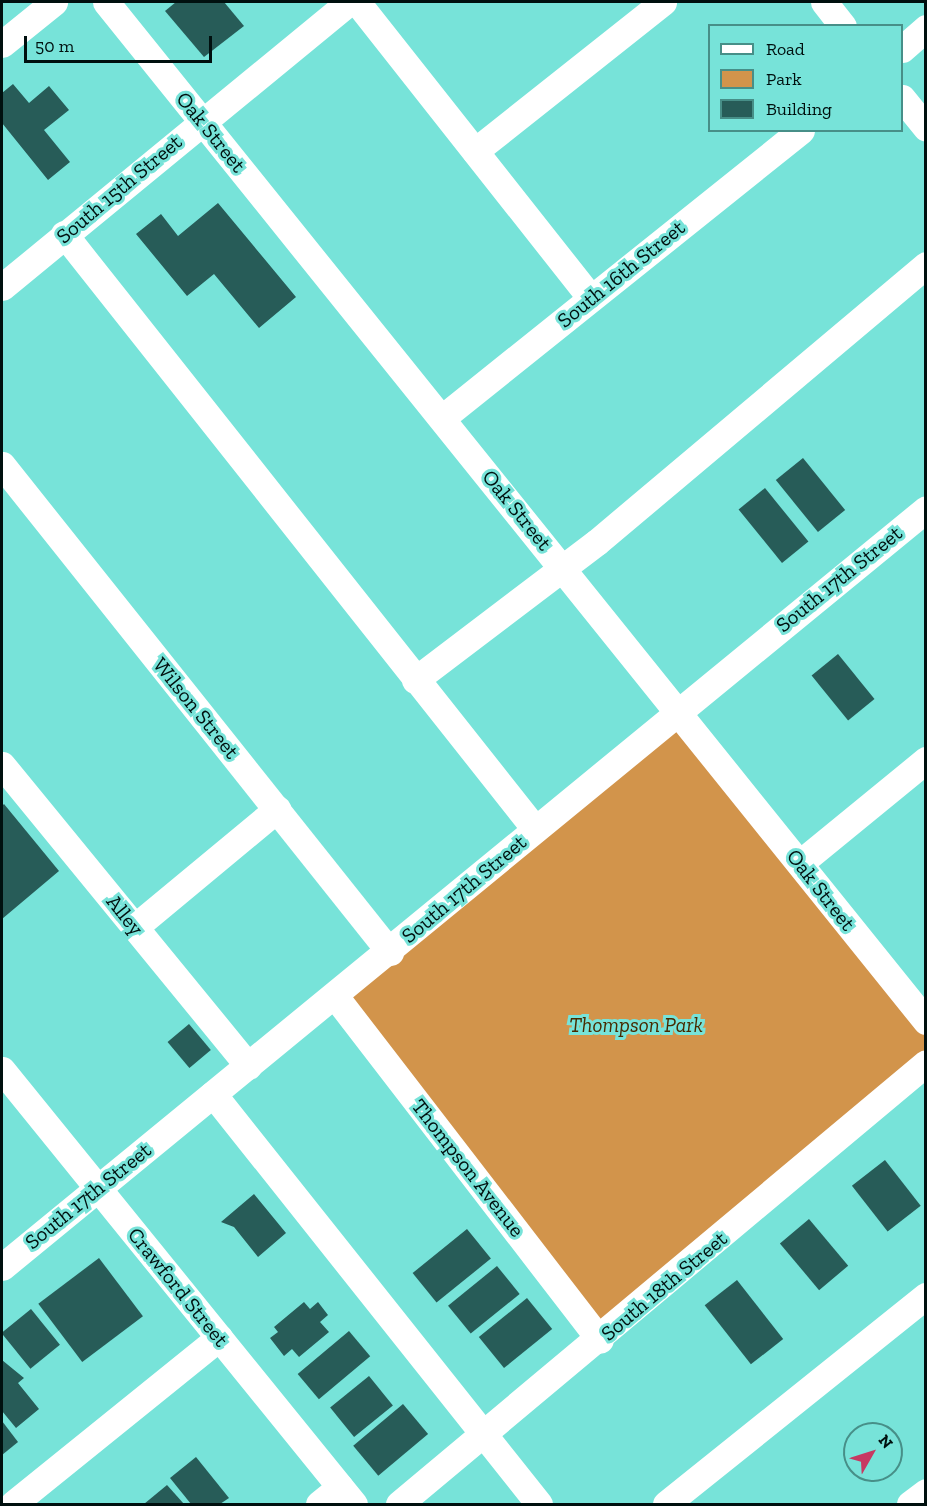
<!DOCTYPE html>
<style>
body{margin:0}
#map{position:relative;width:927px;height:1506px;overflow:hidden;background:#77e3d9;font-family:"Zilla Slab",serif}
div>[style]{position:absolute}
.green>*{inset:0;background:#d2944b}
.building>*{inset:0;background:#275c58;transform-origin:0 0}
.minor>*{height:27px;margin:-13.5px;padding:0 13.5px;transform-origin:13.5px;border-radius:13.5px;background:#fff}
span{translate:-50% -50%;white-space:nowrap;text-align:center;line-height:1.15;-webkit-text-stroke:6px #77e3d9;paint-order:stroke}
.street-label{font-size:21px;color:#00100f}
.park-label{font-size:21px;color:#482a00;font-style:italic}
.frame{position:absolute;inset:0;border:3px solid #00100f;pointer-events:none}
.legend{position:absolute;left:708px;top:24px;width:195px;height:108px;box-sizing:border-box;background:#77e3d9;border:2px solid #478f88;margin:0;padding:8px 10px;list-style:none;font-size:18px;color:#00100f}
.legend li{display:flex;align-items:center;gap:12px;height:30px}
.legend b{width:30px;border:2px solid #478f88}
.north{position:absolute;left:843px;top:1422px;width:60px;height:60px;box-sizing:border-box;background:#77e3d9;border:2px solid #478f88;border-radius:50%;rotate:51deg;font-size:16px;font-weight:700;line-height:24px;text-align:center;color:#00100f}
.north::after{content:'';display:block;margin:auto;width:21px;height:27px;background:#c73962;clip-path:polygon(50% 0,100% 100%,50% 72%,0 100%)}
.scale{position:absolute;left:24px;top:36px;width:188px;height:27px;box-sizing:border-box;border:3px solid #00100f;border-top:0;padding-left:8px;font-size:18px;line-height:21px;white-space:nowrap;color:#00100f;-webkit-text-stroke:4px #77e3d9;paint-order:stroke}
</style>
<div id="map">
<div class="green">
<div style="clip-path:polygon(677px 708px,925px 1020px,925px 1063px,600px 1340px,335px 996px)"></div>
</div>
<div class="building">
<div style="clip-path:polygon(176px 2px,224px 2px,244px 26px,204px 57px,165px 11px)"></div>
<div style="clip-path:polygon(13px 84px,29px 103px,49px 86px,69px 110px,44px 130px,70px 162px,48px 180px,2px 123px,2px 93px)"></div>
<div style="clip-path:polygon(218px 203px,296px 297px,259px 328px,214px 274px,187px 296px,136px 234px,161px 214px,178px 236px)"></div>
<div style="left:803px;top:458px;width:67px;height:35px;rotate:51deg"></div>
<div style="left:765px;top:488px;width:69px;height:34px;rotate:51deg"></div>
<div style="left:838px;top:654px;width:58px;height:34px;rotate:51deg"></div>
<div style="clip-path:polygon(4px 804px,59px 871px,2px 919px,2px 806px)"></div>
<div style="left:189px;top:1024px;width:34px;height:28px;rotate:50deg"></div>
<div style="left:885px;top:1160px;width:58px;height:42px;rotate:52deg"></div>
<div style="clip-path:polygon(254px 1194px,286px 1233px,258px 1257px,234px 1227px,221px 1222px)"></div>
<div style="left:809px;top:1219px;width:61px;height:38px;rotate:50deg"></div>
<div style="left:467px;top:1229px;width:38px;height:70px;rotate:51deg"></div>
<div style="left:99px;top:1258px;width:73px;height:76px;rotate:53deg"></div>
<div style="left:497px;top:1266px;width:36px;height:63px;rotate:51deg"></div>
<div style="left:737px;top:1280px;width:75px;height:41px;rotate:52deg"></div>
<div style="left:527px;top:1298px;width:40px;height:62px;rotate:51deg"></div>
<div style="clip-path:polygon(304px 1302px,310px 1309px,318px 1302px,328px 1315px,320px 1322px,329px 1332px,299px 1357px,292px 1349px,284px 1356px,270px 1338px,278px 1332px,274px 1327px)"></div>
<div style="left:31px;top:1309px;width:46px;height:38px;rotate:51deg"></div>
<div style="left:349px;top:1331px;width:33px;height:67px;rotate:50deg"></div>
<div style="clip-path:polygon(2px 1360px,24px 1378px,18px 1383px,39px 1409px,16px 1428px,2px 1411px)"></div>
<div style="left:369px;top:1376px;width:38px;height:50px;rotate:51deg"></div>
<div style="left:403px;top:1404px;width:39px;height:65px;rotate:50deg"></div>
<div style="clip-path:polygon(2px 1421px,18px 1442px,2px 1455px)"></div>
<div style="clip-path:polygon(196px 1457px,229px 1498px,220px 1504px,191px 1504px,170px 1478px)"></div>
<div style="clip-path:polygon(167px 1485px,184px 1504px,144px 1504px)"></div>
</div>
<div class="minor">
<div style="left:106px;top:2px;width:1308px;rotate:51.18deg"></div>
<div style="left:357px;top:2px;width:377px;rotate:51.7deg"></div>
<div style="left:824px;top:2px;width:31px;rotate:52deg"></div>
<div style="left:2px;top:44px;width:67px;rotate:-38.9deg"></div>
<div style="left:902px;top:49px;width:32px;rotate:-41deg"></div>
<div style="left:902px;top:98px;width:38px;rotate:51deg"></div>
<div style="left:475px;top:151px;width:240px;rotate:-38.4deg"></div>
<div style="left:64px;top:234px;width:759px;rotate:51.63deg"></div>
<div style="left:2px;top:287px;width:449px;rotate:-39.4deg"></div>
<div style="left:442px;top:418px;width:460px;rotate:-38.7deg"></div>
<div style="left:2px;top:465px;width:623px;rotate:51.46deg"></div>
<div style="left:415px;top:680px;width:228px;rotate:-37.2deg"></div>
<div style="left:597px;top:542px;width:430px;rotate:-40.1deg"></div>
<div style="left:2px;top:765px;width:389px;rotate:50.7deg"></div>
<div style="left:800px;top:863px;width:163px;rotate:-39.3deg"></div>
<div style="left:135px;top:927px;width:185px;rotate:-39.7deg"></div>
<div style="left:335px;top:996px;width:434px;rotate:52.4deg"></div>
<div style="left:2px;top:1070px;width:559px;rotate:50.96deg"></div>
<div style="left:213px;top:1094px;width:524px;rotate:51.51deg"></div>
<div style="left:2px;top:1267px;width:1195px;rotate:-39.36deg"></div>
<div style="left:13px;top:1504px;width:265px;rotate:-38.9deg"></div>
<div style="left:319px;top:1504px;width:27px;rotate:-39deg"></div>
<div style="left:399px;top:1504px;width:687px;rotate:-39.92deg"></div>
<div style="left:666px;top:1504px;width:333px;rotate:-38.7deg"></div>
<div style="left:910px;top:1504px;width:20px;rotate:-37deg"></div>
</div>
<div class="street-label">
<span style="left:211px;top:132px;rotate:51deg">Oak Street</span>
<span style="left:119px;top:189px;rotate:-40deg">South 15th Street</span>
<span style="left:621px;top:274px;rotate:-39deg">South 16th Street</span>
<span style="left:517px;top:510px;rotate:51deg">Oak Street</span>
<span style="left:839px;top:579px;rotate:-39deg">South 17th Street</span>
<span style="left:196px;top:708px;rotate:51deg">Wilson Street</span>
<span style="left:464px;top:889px;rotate:-40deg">South 17th Street</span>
<span style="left:821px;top:890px;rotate:52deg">Oak Street</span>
<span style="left:125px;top:915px;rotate:51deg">Alley</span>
<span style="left:468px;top:1168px;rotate:52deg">Thompson Avenue</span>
<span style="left:88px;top:1196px;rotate:-39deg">South 17th Street</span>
<span style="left:664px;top:1286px;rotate:-40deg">South 18th Street</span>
<span style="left:178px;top:1287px;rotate:51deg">Crawford Street</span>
</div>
<div class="park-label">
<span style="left:636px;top:1025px">Thompson Park</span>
</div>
<div class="frame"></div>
<ul class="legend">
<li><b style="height:8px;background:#fff"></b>Road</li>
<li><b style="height:16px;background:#d2944b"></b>Park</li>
<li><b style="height:16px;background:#275c58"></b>Building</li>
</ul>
<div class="north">N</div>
<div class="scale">50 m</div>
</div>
